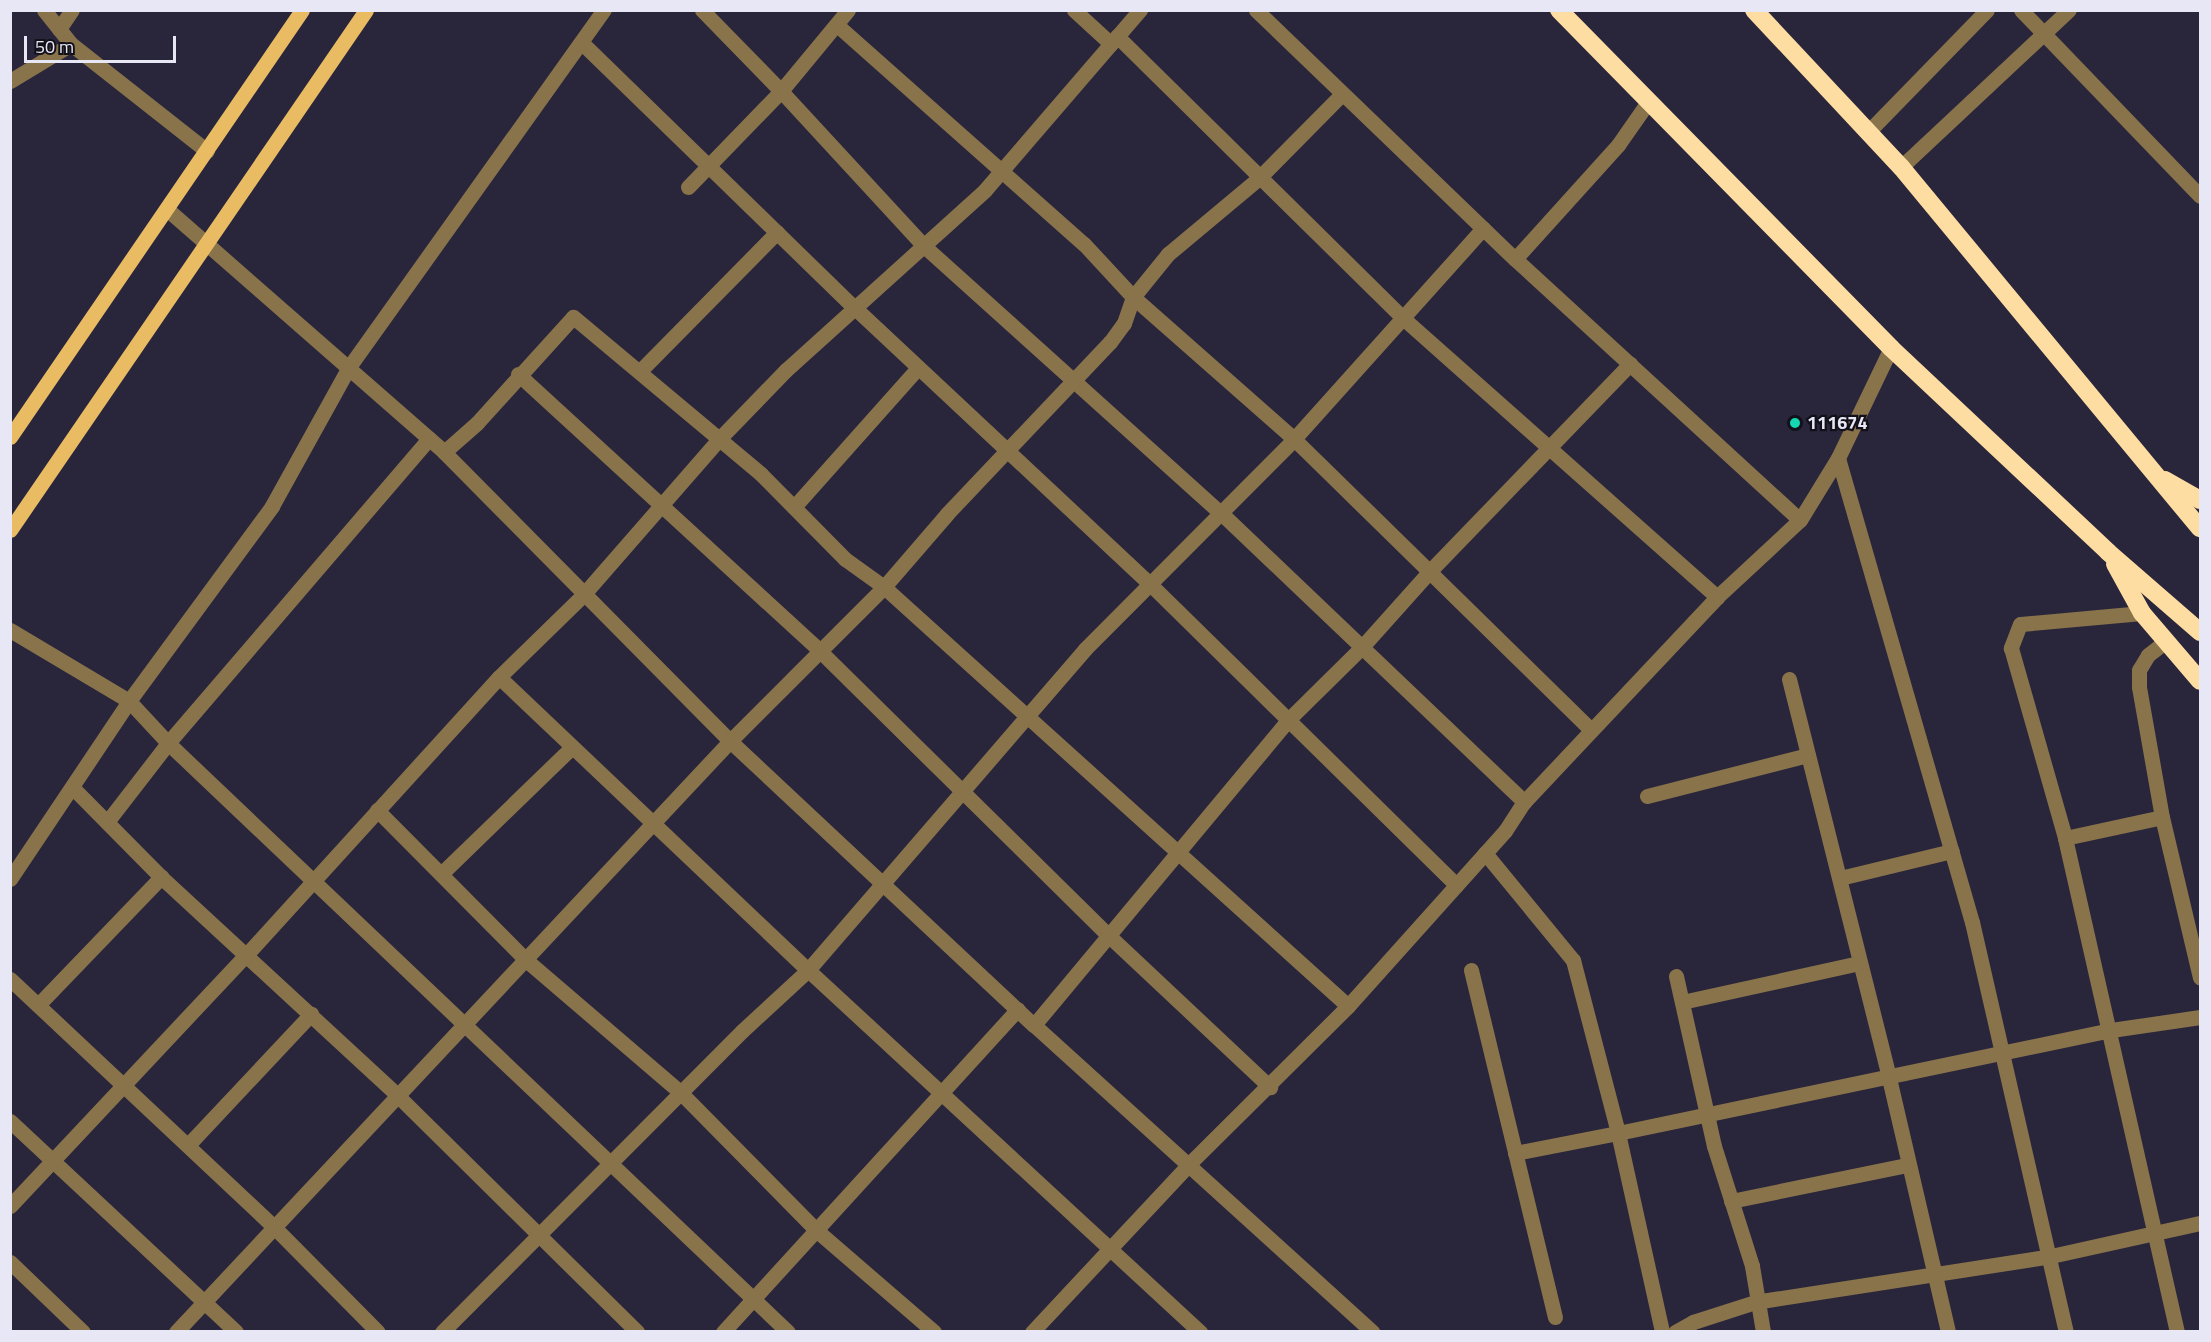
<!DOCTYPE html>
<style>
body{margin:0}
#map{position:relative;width:2211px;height:1342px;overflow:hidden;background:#29263b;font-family:"Titillium Web",sans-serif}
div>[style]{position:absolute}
.minor>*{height:15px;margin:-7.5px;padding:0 7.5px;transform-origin:7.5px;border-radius:7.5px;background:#89734b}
.major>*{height:15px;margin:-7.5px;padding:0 7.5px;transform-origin:7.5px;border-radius:7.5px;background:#e9bc64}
.highway>*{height:18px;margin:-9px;padding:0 9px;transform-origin:9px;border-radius:9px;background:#fedda2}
.dots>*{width:16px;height:16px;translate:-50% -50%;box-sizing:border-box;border:3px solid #12111a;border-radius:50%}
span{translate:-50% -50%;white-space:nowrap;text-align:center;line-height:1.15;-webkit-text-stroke:4.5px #12111a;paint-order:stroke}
.poi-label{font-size:18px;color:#e8e7f5;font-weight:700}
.left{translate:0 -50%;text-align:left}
.frame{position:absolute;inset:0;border:12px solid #e8e7f5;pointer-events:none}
.scale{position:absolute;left:24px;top:36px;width:152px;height:27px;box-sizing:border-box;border:3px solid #e8e7f5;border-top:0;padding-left:8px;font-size:18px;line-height:21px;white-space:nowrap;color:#e8e7f5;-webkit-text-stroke:4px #12111a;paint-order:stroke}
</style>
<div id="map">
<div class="minor">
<div style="left:44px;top:10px;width:43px;rotate:51.5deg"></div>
<div style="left:71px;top:44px;width:173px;rotate:38.2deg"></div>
<div style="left:848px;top:10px;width:105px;rotate:129.6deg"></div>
<div style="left:781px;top:91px;width:211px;rotate:47.3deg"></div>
<div style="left:924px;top:246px;width:399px;rotate:42deg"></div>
<div style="left:1221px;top:513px;width:419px;rotate:43.6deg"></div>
<div style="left:1074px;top:10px;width:50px;rotate:42.6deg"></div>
<div style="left:1256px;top:10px;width:359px;rotate:43.9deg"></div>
<div style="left:1515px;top:259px;width:386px;rotate:42.5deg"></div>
<div style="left:2021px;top:10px;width:258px;rotate:46.1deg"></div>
<div style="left:837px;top:25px;width:330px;rotate:41.6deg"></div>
<div style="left:1084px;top:244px;width:72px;rotate:47.2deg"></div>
<div style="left:1133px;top:297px;width:28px;rotate:109deg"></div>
<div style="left:1124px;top:323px;width:24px;rotate:126deg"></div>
<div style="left:1110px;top:342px;width:237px;rotate:133.5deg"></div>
<div style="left:947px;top:514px;width:96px;rotate:130.8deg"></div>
<div style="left:884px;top:587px;width:625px;rotate:42.08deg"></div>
<div style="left:59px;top:29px;width:23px;rotate:-56deg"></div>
<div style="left:1117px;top:36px;width:403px;rotate:44.6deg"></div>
<div style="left:1404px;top:319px;width:419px;rotate:41.6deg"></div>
<div style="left:582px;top:43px;width:382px;rotate:44.2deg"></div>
<div style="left:856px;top:309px;width:401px;rotate:43.1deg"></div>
<div style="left:1149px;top:583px;width:431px;rotate:44.5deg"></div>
<div style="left:10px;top:81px;width:71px;rotate:-31.2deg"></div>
<div style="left:1342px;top:94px;width:118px;rotate:134.7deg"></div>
<div style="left:1259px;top:178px;width:119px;rotate:140.1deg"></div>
<div style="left:1168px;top:254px;width:55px;rotate:129.1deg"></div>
<div style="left:1133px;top:297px;width:215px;rotate:41.4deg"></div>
<div style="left:1294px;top:439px;width:416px;rotate:44.4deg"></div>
<div style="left:1868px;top:132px;width:170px;rotate:-45.7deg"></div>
<div style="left:1901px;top:167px;width:230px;rotate:-43.1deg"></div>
<div style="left:688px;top:187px;width:134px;rotate:-45.9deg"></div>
<div style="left:781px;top:91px;width:113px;rotate:-134.3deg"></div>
<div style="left:168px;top:210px;width:367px;rotate:41.2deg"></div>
<div style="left:444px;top:452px;width:407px;rotate:45.3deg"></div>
<div style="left:730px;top:741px;width:416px;rotate:43.1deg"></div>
<div style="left:1034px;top:1025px;width:457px;rotate:42.2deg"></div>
<div style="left:1515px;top:259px;width:154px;rotate:-47.9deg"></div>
<div style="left:1618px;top:145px;width:52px;rotate:-55.1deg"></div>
<div style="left:640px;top:371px;width:195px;rotate:-45.4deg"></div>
<div style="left:518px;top:374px;width:413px;rotate:42.5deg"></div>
<div style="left:822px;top:653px;width:400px;rotate:44.6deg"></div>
<div style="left:1107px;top:934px;width:224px;rotate:43.2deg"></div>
<div style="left:1838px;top:458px;width:483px;rotate:73.9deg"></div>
<div style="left:1972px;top:922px;width:421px;rotate:77.1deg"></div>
<div style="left:794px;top:507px;width:186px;rotate:-48.3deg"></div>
<div style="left:2142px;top:613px;width:122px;rotate:174.8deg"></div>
<div style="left:2020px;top:624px;width:26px;rotate:111deg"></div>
<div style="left:2011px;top:648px;width:198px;rotate:74.1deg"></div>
<div style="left:2065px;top:838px;width:507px;rotate:77.23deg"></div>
<div style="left:10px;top:630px;width:139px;rotate:30.8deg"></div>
<div style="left:129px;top:701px;width:57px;rotate:47.1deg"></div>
<div style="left:168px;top:743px;width:855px;rotate:43.53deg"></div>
<div style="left:2166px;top:641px;width:23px;rotate:142deg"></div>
<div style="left:2148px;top:655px;width:17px;rotate:121deg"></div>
<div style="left:2139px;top:670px;width:17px;rotate:90deg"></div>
<div style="left:2139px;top:687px;width:132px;rotate:80deg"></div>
<div style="left:2162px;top:817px;width:165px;rotate:76.7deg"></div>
<div style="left:499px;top:677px;width:426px;rotate:43.5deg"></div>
<div style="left:808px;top:970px;width:534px;rotate:42.72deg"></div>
<div style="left:1789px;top:679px;width:411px;rotate:75.9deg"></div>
<div style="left:1889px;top:1078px;width:261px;rotate:76.9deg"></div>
<div style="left:73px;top:788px;width:125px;rotate:45.3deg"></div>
<div style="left:161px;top:877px;width:323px;rotate:42.7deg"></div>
<div style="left:398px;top:1096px;width:336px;rotate:44.6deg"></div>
<div style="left:1647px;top:796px;width:166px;rotate:-14.3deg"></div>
<div style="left:377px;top:810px;width:211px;rotate:45.2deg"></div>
<div style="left:526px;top:960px;width:204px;rotate:40.6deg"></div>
<div style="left:681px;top:1093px;width:192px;rotate:45.4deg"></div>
<div style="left:816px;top:1230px;width:156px;rotate:40.8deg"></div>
<div style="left:107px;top:822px;width:100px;rotate:-52.3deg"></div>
<div style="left:168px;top:743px;width:401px;rotate:-49.4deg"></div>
<div style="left:2065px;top:838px;width:99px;rotate:-12.2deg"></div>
<div style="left:1485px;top:853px;width:139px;rotate:50.6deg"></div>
<div style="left:1573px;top:960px;width:179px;rotate:75.4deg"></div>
<div style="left:1618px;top:1133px;width:504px;rotate:-11.8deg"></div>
<div style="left:2111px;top:1030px;width:90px;rotate:-8.3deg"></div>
<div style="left:441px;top:874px;width:182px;rotate:-44.1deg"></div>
<div style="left:1840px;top:878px;width:115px;rotate:-13.6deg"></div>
<div style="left:10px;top:879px;width:214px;rotate:-56.2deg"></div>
<div style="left:129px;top:701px;width:242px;rotate:-53.7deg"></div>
<div style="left:272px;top:506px;width:159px;rotate:-61deg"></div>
<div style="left:349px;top:367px;width:439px;rotate:-54.5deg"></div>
<div style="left:1471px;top:970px;width:357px;rotate:76.4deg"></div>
<div style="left:1676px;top:976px;width:174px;rotate:77.4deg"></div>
<div style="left:1714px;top:1146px;width:126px;rotate:72.4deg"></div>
<div style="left:1752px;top:1266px;width:67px;rotate:80.5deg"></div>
<div style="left:10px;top:979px;width:364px;rotate:43.2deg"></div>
<div style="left:275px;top:1228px;width:146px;rotate:45.3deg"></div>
<div style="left:1682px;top:1002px;width:182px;rotate:-12.4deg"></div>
<div style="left:38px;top:1005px;width:178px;rotate:-46.1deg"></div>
<div style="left:1034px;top:1025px;width:397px;rotate:-50.2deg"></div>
<div style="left:1288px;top:720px;width:103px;rotate:-44.6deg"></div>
<div style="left:1361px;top:648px;width:101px;rotate:-48.2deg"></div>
<div style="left:1428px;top:573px;width:291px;rotate:-46deg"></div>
<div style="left:10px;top:1121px;width:309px;rotate:43deg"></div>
<div style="left:188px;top:1145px;width:180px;rotate:-46.8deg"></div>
<div style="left:1515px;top:1153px;width:105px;rotate:-11deg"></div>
<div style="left:1618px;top:1133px;width:204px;rotate:77.5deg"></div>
<div style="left:1731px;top:1201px;width:180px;rotate:-11.6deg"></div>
<div style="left:10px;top:1206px;width:346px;rotate:-46.8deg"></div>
<div style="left:247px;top:954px;width:374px;rotate:-47.7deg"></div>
<div style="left:499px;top:677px;width:117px;rotate:-44.3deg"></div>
<div style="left:583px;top:595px;width:208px;rotate:-48.9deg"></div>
<div style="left:720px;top:438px;width:95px;rotate:-45.9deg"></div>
<div style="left:786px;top:370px;width:268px;rotate:-42.1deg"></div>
<div style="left:985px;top:190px;width:238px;rotate:-49.3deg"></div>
<div style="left:10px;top:1262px;width:101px;rotate:43.8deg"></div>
<div style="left:176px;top:1332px;width:810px;rotate:-46.85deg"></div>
<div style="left:730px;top:741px;width:218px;rotate:-45deg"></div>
<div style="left:884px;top:587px;width:48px;rotate:-144.3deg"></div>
<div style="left:845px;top:559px;width:120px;rotate:-134.7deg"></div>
<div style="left:761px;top:474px;width:245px;rotate:-140.1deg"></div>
<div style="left:573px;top:317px;width:143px;rotate:132.2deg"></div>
<div style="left:477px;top:423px;width:44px;rotate:138.7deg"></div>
<div style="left:442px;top:1332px;width:425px;rotate:-45.1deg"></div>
<div style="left:742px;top:1031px;width:90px;rotate:-42.7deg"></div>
<div style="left:808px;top:970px;width:424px;rotate:-49.2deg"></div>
<div style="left:1085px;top:649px;width:296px;rotate:-45.1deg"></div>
<div style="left:1294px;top:439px;width:283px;rotate:-48.1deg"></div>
<div style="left:723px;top:1332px;width:437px;rotate:-47.6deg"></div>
<div style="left:1032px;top:1332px;width:231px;rotate:-46.9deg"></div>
<div style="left:1190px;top:1163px;width:223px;rotate:-44.8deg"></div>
<div style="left:1348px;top:1006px;width:235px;rotate:-48.1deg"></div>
<div style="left:1505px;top:831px;width:35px;rotate:-57deg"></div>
<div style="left:1524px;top:802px;width:282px;rotate:-46.7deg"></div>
<div style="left:1717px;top:597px;width:113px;rotate:-42.9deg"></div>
<div style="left:1800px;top:520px;width:73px;rotate:-58.5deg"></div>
<div style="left:1838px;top:458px;width:122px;rotate:-64.3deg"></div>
<div style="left:1675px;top:1332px;width:21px;rotate:-29deg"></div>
<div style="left:1693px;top:1322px;width:65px;rotate:-17.9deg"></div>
<div style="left:1755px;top:1302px;width:300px;rotate:-8.8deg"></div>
<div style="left:2051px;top:1256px;width:153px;rotate:-12.5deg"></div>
</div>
<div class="major">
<div style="left:10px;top:437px;width:517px;rotate:-55.63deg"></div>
<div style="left:10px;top:530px;width:630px;rotate:-55.6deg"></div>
</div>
<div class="highway">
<div style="left:1559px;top:10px;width:474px;rotate:45.5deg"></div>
<div style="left:1891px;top:348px;width:298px;rotate:43.2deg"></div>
<div style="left:2108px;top:552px;width:122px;rotate:41deg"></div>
<div style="left:1754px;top:10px;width:215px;rotate:46.9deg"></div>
<div style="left:1901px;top:167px;width:469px;rotate:50.4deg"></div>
<div style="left:2165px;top:480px;width:40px;rotate:29.7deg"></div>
<div style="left:2115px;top:564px;width:56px;rotate:61.1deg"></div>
<div style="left:2142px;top:613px;width:89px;rotate:49.5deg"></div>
</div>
<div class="dots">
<div style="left:1795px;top:423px;background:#15d5b3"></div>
</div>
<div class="poi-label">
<span class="left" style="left:1807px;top:423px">111674</span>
</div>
<div class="frame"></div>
<div class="scale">50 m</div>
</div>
